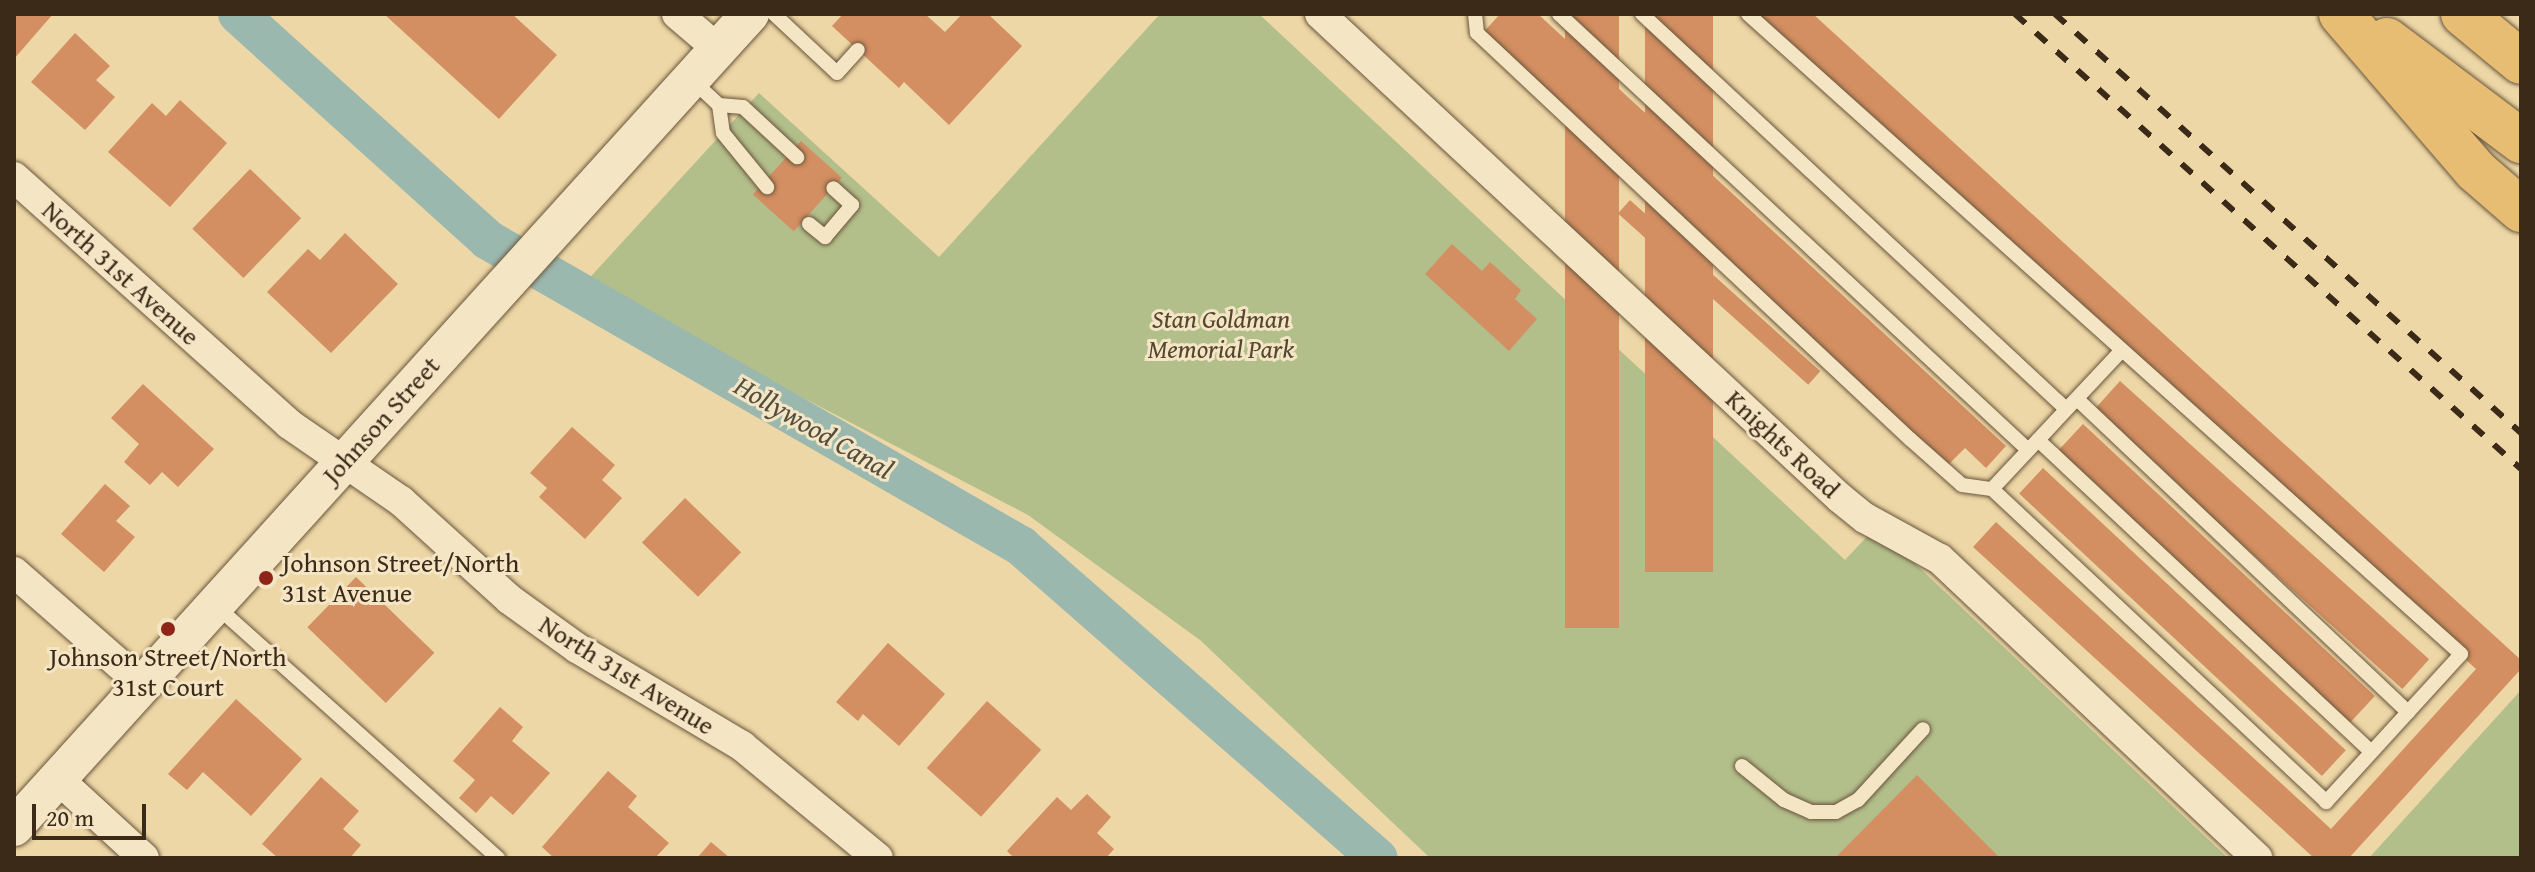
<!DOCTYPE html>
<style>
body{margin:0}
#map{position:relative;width:2535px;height:872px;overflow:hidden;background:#eed7a6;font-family:"Gentium Book Plus",serif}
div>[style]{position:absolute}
.green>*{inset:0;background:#b3bf8b}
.canal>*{height:40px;margin:-20px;padding:0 20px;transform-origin:20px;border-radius:20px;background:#9bb8ae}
.building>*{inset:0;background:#d38e61;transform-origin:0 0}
.roads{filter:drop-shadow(0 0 2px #68553c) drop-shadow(0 0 2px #68553c)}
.service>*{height:14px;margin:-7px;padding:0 7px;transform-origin:7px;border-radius:7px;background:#f4e5c5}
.minor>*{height:30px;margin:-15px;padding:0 15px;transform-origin:15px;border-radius:15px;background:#f4e5c5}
.tertiary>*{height:38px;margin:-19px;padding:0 19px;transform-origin:19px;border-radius:19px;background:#f4e5c5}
.motorway>*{height:44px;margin:-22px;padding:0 22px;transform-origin:22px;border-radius:22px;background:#e7bc73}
.rail>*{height:6px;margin-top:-3px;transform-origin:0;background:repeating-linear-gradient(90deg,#3b2a18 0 14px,transparent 0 28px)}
.dots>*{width:22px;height:22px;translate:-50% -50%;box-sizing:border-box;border:4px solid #f4e5c5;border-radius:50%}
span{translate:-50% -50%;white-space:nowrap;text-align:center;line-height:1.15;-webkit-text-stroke:6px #f4e5c5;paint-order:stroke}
.street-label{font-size:26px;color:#3b2a18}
.park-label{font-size:26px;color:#53482f;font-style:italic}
.poi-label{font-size:26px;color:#3b2a18}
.left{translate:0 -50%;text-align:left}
.water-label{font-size:28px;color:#534e3e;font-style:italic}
.frame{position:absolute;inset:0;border:16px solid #3b2a18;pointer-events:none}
.scale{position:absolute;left:32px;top:804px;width:114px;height:36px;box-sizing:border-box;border:4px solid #3b2a18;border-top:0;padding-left:10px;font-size:24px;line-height:28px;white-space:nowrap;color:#3b2a18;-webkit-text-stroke:6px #f4e5c5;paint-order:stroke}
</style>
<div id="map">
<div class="green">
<div style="clip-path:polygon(1160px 14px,1259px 14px,1845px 560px,1876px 527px,2228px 858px,1430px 858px,1200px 640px,1028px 515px,715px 352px,610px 318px,572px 297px,759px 93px,939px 257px)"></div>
<div style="clip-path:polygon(2521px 690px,2521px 858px,2369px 858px)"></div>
</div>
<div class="canal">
<div style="left:238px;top:14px;width:337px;rotate:42.1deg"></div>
<div style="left:488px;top:240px;width:615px;rotate:29.86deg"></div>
<div style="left:1021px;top:546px;width:474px;rotate:41.2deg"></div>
</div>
<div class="building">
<div style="clip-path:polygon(14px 14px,53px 14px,14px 59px)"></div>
<div style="clip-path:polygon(384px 14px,512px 14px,557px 55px,499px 119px)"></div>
<div style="clip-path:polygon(843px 14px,925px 14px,945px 32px,962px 14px,988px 14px,1022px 46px,949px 125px,904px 82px,899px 88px,832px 26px)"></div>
<div style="clip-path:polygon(1500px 14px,1538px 14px,2006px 446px,1986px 468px,1965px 448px,1948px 465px,1482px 34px)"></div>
<div style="left:1565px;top:14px;width:54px;height:614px"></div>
<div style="left:1645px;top:14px;width:68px;height:558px"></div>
<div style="clip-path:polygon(1759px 14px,1813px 14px,2521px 660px,2521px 669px,2349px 858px,2314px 858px,1973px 547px,1996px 522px,2331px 829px,2476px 669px)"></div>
<div style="clip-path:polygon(75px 33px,110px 66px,96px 80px,115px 97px,85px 130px,31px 82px)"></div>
<div style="clip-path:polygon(180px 100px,227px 143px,170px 207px,108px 152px,152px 103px,166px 116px)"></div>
<div style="left:801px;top:141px;width:55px;height:72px;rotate:42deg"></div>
<div style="left:250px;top:169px;width:71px;height:83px;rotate:44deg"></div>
<div style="left:1630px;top:200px;width:256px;height:18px;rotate:42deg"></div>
<div style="clip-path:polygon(345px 233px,398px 284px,331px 353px,267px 292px,308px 249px,320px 260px)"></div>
<div style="clip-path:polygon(1452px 244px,1482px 271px,1490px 262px,1521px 290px,1515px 299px,1537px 319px,1509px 351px,1425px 274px)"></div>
<div style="left:2120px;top:381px;width:416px;height:40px;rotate:42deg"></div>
<div style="clip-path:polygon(143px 384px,214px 449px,178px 487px,162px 472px,150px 485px,124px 462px,139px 444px,111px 418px)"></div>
<div style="left:2083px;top:424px;width:399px;height:37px;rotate:43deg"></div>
<div style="clip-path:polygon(572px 427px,615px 465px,602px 480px,622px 498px,585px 539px,539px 497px,547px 488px,530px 473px)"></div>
<div style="left:2043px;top:468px;width:414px;height:35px;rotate:43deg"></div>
<div style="clip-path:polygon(105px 484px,130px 506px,116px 521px,135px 537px,104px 572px,61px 534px)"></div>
<div style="left:685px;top:498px;width:78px;height:62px;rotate:44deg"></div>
<div style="left:356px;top:577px;width:109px;height:70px;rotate:44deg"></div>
<div style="clip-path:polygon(888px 643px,945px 694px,899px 746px,863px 714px,858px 721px,836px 702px)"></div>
<div style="clip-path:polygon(236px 699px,302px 759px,251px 816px,203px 772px,187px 790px,168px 774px)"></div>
<div style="left:987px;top:701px;width:73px;height:90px;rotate:42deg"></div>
<div style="clip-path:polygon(500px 707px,523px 727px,512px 741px,550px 773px,513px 815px,491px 796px,476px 813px,459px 798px,475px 780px,453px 761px)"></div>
<div style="clip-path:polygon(608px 771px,637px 796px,628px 807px,669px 843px,655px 858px,554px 858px,542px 847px)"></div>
<div style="clip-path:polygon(1917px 775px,2000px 858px,1835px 858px)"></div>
<div style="clip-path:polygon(321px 777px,359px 811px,343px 829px,361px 845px,350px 858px,278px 858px,262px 844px)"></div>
<div style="clip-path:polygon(1087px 794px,1111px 817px,1097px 833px,1114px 849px,1106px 858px,1014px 858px,1007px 851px,1057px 797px,1071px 810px)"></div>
<div style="clip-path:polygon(711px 842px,730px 858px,697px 858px)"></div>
</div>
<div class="roads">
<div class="service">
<div style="left:774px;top:14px;width:86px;rotate:43.1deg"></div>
<div style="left:837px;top:73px;width:31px;rotate:-48deg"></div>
<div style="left:1475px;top:14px;width:19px;rotate:84deg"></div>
<div style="left:1477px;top:33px;width:594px;rotate:43.16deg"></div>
<div style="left:1910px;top:439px;width:69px;rotate:41.5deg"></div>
<div style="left:1962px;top:485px;width:30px;rotate:8deg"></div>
<div style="left:1992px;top:489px;width:458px;rotate:43.1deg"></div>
<div style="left:2326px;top:802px;width:200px;rotate:-47.6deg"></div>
<div style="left:2461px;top:654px;width:958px;rotate:-138.09deg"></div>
<div style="left:1559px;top:14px;width:640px;rotate:42.91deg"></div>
<div style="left:1642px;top:14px;width:579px;rotate:42.97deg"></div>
<div style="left:691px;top:79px;width:38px;rotate:43deg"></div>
<div style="left:719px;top:105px;width:24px;rotate:5deg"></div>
<div style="left:743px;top:107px;width:74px;rotate:42.8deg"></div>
<div style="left:719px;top:105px;width:28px;rotate:82deg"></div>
<div style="left:723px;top:133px;width:70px;rotate:50.8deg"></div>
<div style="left:809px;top:224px;width:21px;rotate:39deg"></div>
<div style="left:825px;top:237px;width:42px;rotate:-49.8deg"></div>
<div style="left:852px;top:205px;width:25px;rotate:-138deg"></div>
<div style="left:2077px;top:399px;width:456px;rotate:43.4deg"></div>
<div style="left:2038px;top:440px;width:456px;rotate:43.1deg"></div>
<div style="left:1992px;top:489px;width:190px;rotate:-46.9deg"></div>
<div style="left:215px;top:605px;width:380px;rotate:41.8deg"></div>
<div style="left:1742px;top:766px;width:54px;rotate:39deg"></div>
<div style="left:1784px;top:800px;width:30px;rotate:24deg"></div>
<div style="left:1811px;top:812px;width:25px"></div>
<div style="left:1836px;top:812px;width:25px;rotate:-29deg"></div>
<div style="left:1858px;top:800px;width:96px;rotate:-47.5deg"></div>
</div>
<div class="minor">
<div style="left:677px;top:14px;width:54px;rotate:40.5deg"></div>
<div style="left:1320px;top:14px;width:710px;rotate:42.95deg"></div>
<div style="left:1840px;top:498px;width:32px;rotate:39deg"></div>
<div style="left:1865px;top:518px;width:85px;rotate:28.7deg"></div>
<div style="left:1940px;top:559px;width:436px;rotate:43.3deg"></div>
<div style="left:14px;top:177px;width:370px;rotate:41.9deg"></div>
<div style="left:289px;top:424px;width:136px;rotate:34.5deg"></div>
<div style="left:401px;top:501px;width:146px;rotate:42.2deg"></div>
<div style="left:509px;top:599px;width:84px;rotate:35.8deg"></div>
<div style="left:577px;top:648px;width:192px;rotate:30.7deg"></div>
<div style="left:742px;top:746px;width:176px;rotate:39.5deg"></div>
<div style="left:14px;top:572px;width:170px;rotate:41.2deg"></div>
<div style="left:57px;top:778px;width:118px;rotate:42.6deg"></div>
</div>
<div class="tertiary">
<div style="left:14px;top:827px;width:1097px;rotate:-47.85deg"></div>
</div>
<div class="motorway">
<div style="left:2341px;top:14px;width:206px;rotate:49.3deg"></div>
<div style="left:2475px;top:170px;width:61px;rotate:41deg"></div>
<div style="left:2463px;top:14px;width:75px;rotate:39.6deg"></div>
<div style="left:2387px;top:40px;width:168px;rotate:37deg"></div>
</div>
</div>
<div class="rail">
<div style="left:2015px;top:14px;width:680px;rotate:41.96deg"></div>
<div style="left:2055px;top:14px;width:627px;rotate:41.96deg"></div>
</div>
<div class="dots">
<div style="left:266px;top:578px;background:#8f2418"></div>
<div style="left:168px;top:629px;background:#8f2418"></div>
</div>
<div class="street-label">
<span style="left:121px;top:273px;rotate:42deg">North 31st Avenue</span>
<span style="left:381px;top:420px;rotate:-48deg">Johnson Street</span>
<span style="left:1783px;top:444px;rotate:43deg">Knights Road</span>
<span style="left:627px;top:675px;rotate:32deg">North 31st Avenue</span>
</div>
<div class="park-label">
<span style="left:1221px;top:334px">Stan Goldman<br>Memorial Park</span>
</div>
<div class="poi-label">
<span class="left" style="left:282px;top:578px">Johnson Street/North<br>31st Avenue</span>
<span style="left:168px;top:672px">Johnson Street/North<br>31st Court</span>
</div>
<div class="water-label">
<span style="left:814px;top:427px;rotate:30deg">Hollywood Canal</span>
</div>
<div class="frame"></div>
<div class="scale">20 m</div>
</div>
